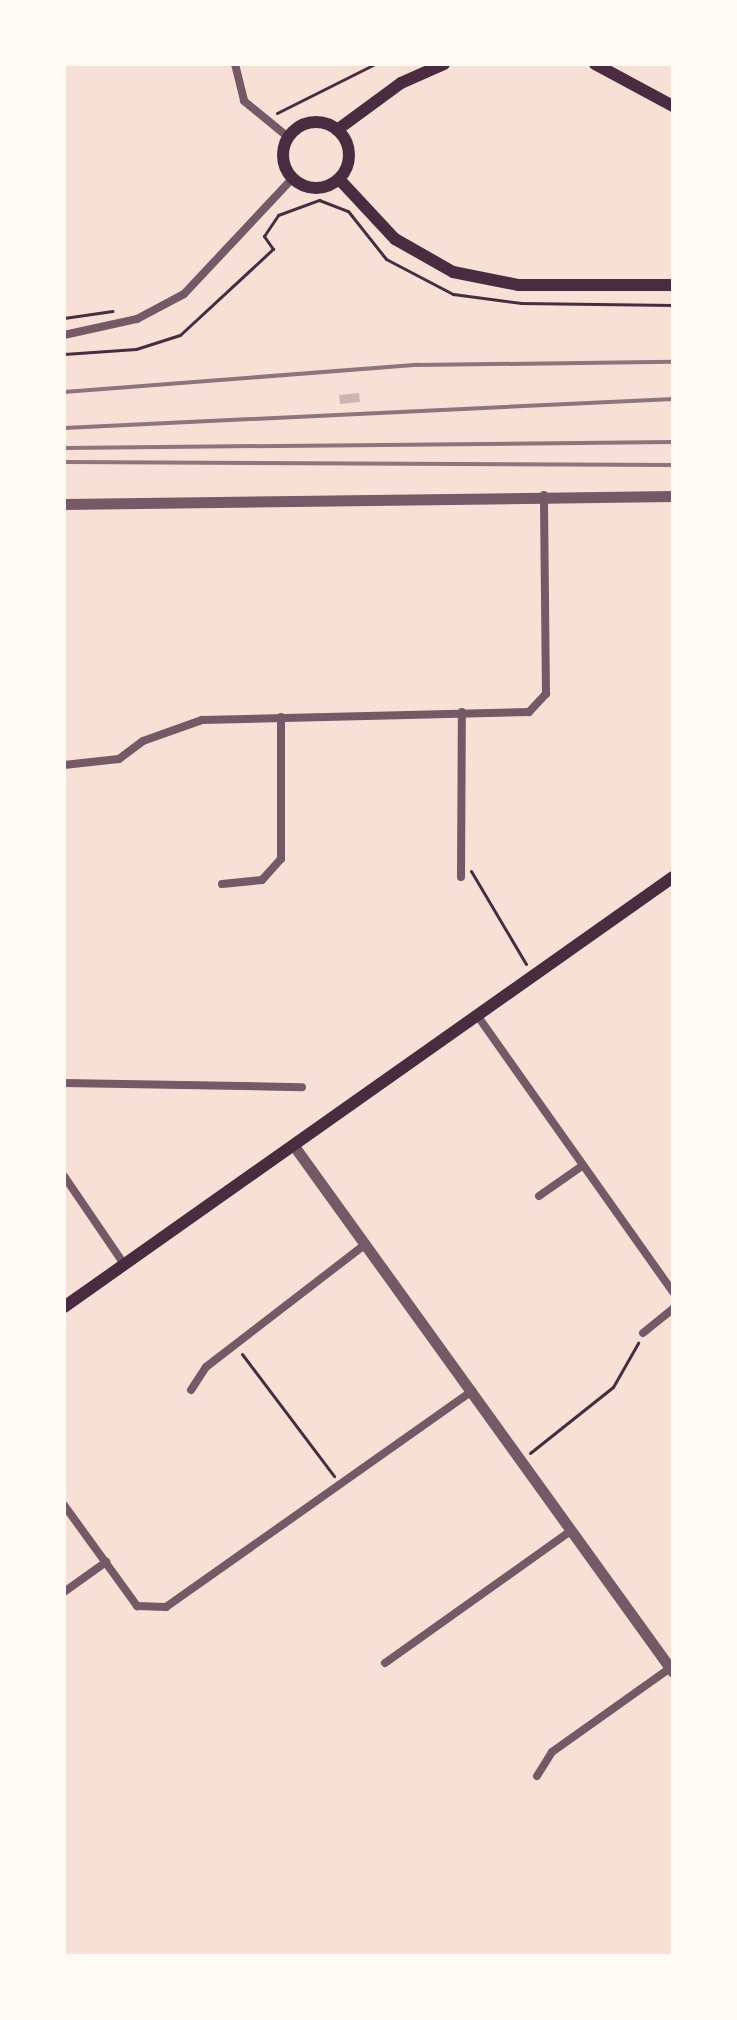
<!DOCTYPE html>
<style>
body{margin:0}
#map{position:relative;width:737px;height:2020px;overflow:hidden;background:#f7e1d7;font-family:"Fira Sans Condensed",sans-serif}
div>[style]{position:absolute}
.building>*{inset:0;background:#ccb4b1;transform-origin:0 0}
.path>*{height:3px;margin:-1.5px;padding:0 1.5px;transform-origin:1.5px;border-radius:1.5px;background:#4a2c40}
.minor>*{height:8px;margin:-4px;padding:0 4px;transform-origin:4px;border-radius:4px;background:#755966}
.tertiary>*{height:11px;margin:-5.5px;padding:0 5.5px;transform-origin:5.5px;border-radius:5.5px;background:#755966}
.secondary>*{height:12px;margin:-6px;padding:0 6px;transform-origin:6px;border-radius:6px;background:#4a2c40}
.secondary>.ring{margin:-6px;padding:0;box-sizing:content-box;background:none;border:12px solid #4a2c40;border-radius:50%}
.rail>*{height:4px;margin:-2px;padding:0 2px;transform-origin:2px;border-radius:2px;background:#8f747c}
span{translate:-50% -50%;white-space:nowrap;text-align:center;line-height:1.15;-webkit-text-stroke:7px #fffaf5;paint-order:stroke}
.frame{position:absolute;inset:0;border:66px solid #fffaf5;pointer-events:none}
</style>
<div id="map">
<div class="building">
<div style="left:359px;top:393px;width:9px;height:20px;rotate:84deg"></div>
</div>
<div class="path">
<div style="left:277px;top:113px;width:110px;rotate:-26.6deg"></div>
<div style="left:64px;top:318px;width:49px;rotate:-8.1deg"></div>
<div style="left:64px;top:354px;width:72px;rotate:-4deg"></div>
<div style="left:136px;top:349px;width:46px;rotate:-17.7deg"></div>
<div style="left:180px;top:335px;width:127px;rotate:-42.8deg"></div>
<div style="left:273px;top:249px;width:16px;rotate:-125deg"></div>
<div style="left:264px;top:236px;width:25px;rotate:-56deg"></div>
<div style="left:278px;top:215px;width:44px;rotate:-20.1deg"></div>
<div style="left:319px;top:200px;width:31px;rotate:21deg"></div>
<div style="left:348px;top:211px;width:61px;rotate:51.6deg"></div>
<div style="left:386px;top:259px;width:76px;rotate:27.6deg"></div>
<div style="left:453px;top:294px;width:69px;rotate:7.5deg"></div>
<div style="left:521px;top:303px;width:152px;rotate:0.8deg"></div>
<div style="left:471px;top:871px;width:108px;rotate:59.4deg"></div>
<div style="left:242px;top:1354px;width:153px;rotate:53deg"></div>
<div style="left:530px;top:1453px;width:106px;rotate:-38.5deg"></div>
<div style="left:613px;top:1387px;width:51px;rotate:-60.4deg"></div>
</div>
<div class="minor">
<div style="left:235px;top:64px;width:38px;rotate:76deg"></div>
<div style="left:244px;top:101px;width:57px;rotate:39.3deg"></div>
<div style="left:64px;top:335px;width:75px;rotate:-12.4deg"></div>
<div style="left:137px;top:319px;width:53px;rotate:-28deg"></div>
<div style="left:184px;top:294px;width:158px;rotate:-46.8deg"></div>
<div style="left:64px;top:765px;width:55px;rotate:-6.2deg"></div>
<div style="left:119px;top:759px;width:30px;rotate:-37deg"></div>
<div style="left:143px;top:741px;width:63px;rotate:-19.6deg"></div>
<div style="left:202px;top:720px;width:327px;rotate:-1.4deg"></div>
<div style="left:529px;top:712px;width:25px;rotate:-47deg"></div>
<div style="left:546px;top:694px;width:199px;rotate:-90.6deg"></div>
<div style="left:461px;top:877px;width:165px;rotate:-89.7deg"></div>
<div style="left:222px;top:884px;width:40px;rotate:-5.7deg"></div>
<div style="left:262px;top:880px;width:28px;rotate:-48deg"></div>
<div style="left:281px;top:859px;width:142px;rotate:-90deg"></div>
<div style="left:479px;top:1018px;width:336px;rotate:54.7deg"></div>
<div style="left:64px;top:1083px;width:238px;rotate:1deg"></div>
<div style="left:64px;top:1176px;width:107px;rotate:55.7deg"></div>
<div style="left:539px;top:1196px;width:52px;rotate:-34.9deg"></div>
<div style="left:643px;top:1333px;width:38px;rotate:-39deg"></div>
<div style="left:191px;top:1390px;width:27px;rotate:-57deg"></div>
<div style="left:206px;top:1367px;width:202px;rotate:-37.6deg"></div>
<div style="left:64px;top:1505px;width:125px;rotate:54.1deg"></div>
<div style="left:137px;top:1606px;width:29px;rotate:2deg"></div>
<div style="left:166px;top:1607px;width:375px;rotate:-35.2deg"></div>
<div style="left:64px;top:1592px;width:52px;rotate:-35.5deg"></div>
<div style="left:385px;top:1663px;width:229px;rotate:-35.4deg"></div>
<div style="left:537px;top:1776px;width:28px;rotate:-58deg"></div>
<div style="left:552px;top:1752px;width:145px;rotate:-35.4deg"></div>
</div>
<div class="tertiary">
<div style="left:64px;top:504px;width:609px;rotate:-0.75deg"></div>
<div style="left:294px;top:1146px;width:648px;rotate:54.23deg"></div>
</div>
<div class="secondary">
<div style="left:595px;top:64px;width:89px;rotate:28.3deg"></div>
<div class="ring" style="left:283px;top:122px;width:54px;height:54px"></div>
<div style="left:337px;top:130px;width:79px;rotate:-36.3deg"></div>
<div style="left:401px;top:83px;width:47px;rotate:-23.8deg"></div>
<div style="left:339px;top:179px;width:82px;rotate:47deg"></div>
<div style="left:395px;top:239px;width:67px;rotate:29.6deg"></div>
<div style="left:453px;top:272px;width:66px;rotate:11.3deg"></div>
<div style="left:518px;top:285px;width:155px"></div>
<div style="left:64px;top:1307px;width:746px;rotate:-35.22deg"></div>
</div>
<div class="rail">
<div style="left:64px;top:392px;width:354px;rotate:-4.4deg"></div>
<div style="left:417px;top:365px;width:256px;rotate:-0.7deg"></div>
<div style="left:64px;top:428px;width:610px;rotate:-2.73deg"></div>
<div style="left:64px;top:448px;width:609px;rotate:-0.56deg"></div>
<div style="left:64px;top:462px;width:609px;rotate:0.28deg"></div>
</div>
<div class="frame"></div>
</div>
